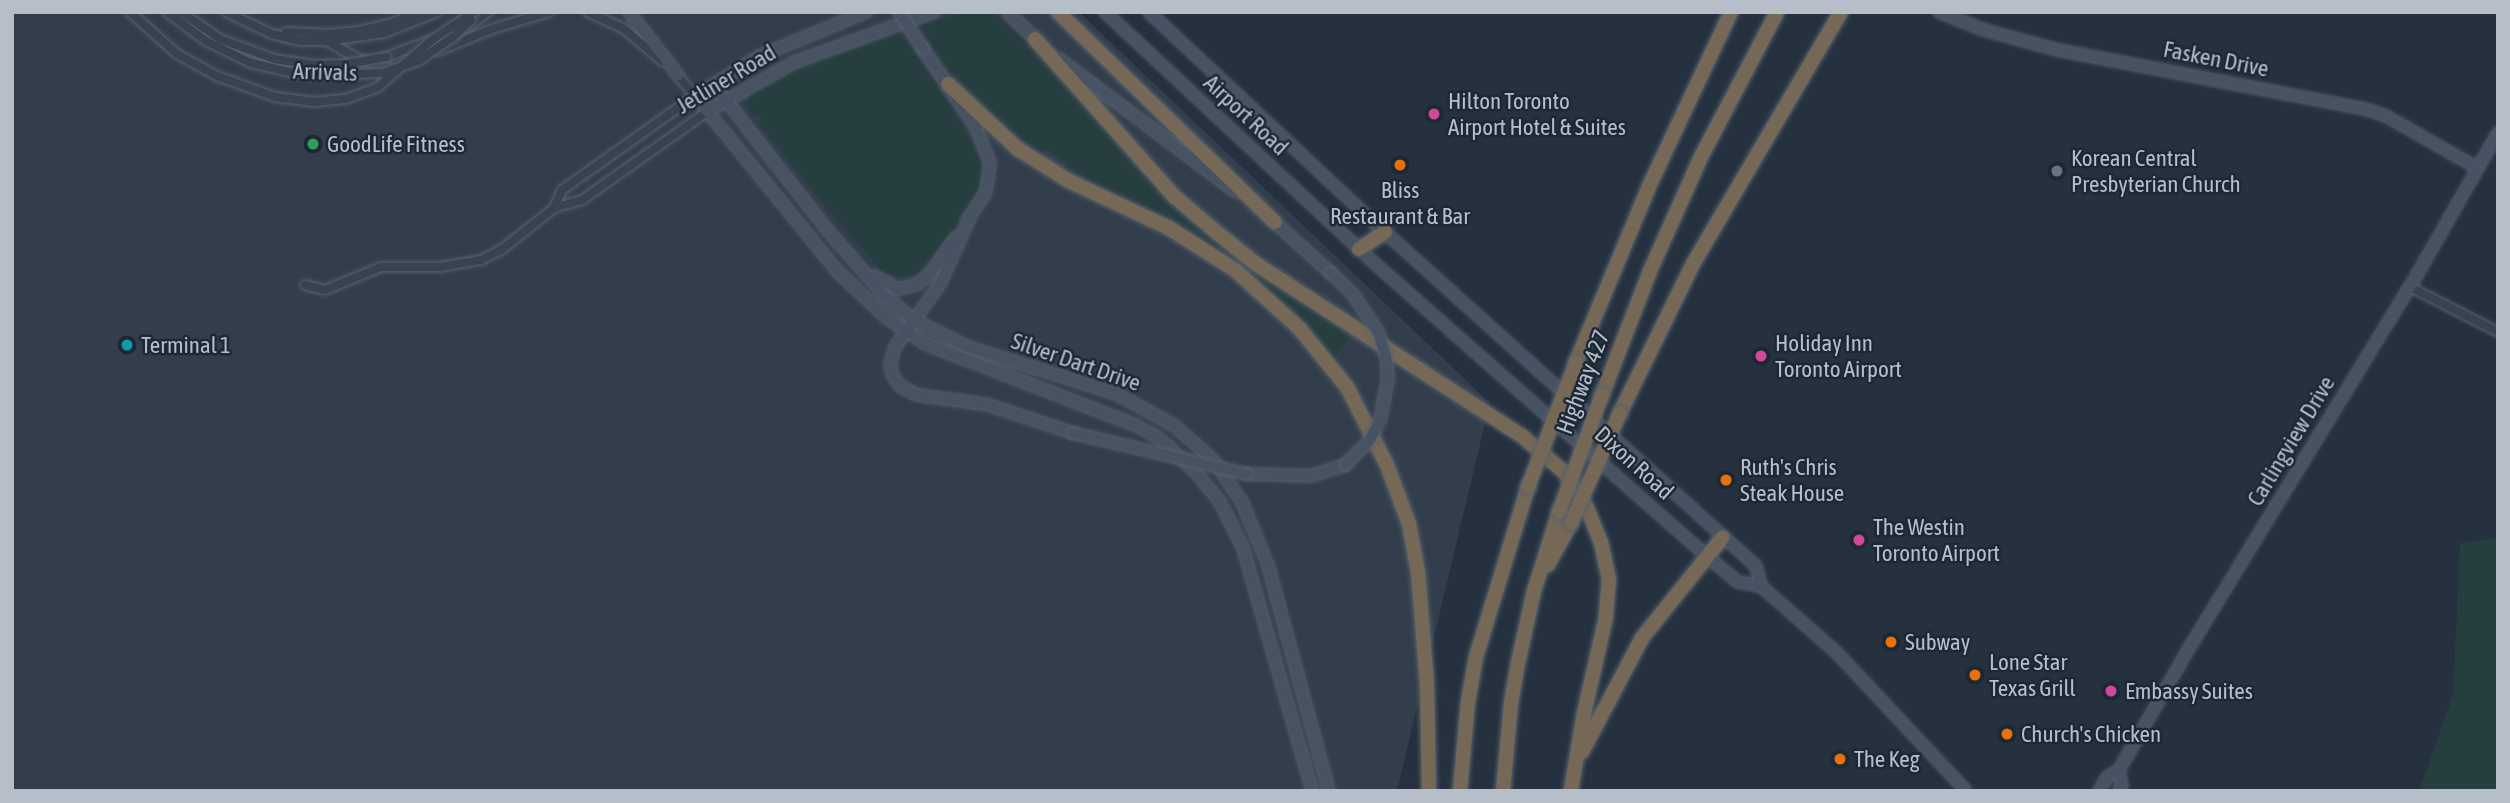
<!DOCTYPE html>
<style>
body{margin:0}
#map{position:relative;width:2510px;height:803px;overflow:hidden;background:#25313f;font-family:"Asap Condensed",sans-serif}
div>[style]{position:absolute}
.airport>*{inset:0;background:#333e4c}
.green>*{inset:0;background:#273e40}
.roads{filter:drop-shadow(0 0 2px #57616d) drop-shadow(0 0 2px #57616d)}
.street>*{height:8px;margin:-4px;padding:0 4px;transform-origin:4px;border-radius:4px;background:#39434f}
.secondary>*{height:10px;margin:-5px;padding:0 5px;transform-origin:5px;border-radius:5px;background:#475262}
.highway>*{height:14px;margin:-7px;padding:0 7px;transform-origin:7px;border-radius:7px;background:#756856}
.bridges{filter:drop-shadow(0 0 2px #57616d) drop-shadow(0 0 2px #57616d)}
.street-bridge>*{height:8px;margin:-4px;padding:0 4px;transform-origin:4px;border-radius:4px;background:#39434f}
.secondary-bridge>*{height:10px;margin:-5px;padding:0 5px;transform-origin:5px;border-radius:5px;background:#475262}
.highway-bridge>*{height:14px;margin:-7px;padding:0 7px;transform-origin:7px;border-radius:7px;background:#756856}
.dots>*{width:19px;height:19px;translate:-50% -50%;box-sizing:border-box;border:4px solid #1e2834;border-radius:50%}
span{translate:-50% -50%;white-space:nowrap;text-align:center;line-height:1.15;-webkit-text-stroke:5px #1e2834;paint-order:stroke}
.street-label{font-size:23px;color:#b6beca}
.poi-label{font-size:23px;color:#b6beca}
.left{translate:0 -50%;text-align:left}
.frame{position:absolute;inset:0;border:14px solid #b6beca;pointer-events:none}
</style>
<div id="map">
<div class="airport">
<div style="clip-path:polygon(12px 12px,1079px 12px,1490px 403px,1397px 791px,12px 791px)"></div>
</div>
<div class="green">
<div style="clip-path:polygon(963px 12px,992px 12px,1030px 46px,1179px 212px,1236px 258px,1348px 331px,1351px 334px,1334px 359px,1294px 313px,1253px 275px,1219px 249px,1173px 221px,1098px 185px,1066px 167px,1069px 164px,1047px 150px,1039px 153px,988px 111px,954px 77px,916px 19px,942px 19px)"></div>
<div style="clip-path:polygon(895px 27px,938px 86px,984px 164px,980px 187px,949px 236px,918px 273px,896px 277px,882px 271px,833px 215px,759px 123px,762px 119px,759px 115px,755px 117px,746px 105px,752px 90px,775px 78px)"></div>
<div style="clip-path:polygon(2498px 538px,2498px 791px,2419px 791px,2453px 695px,2460px 543px)"></div>
</div>
<div class="roads">
<div class="street">
<div style="left:226px;top:12px;width:51px;rotate:25.6deg"></div>
<div style="left:272px;top:34px;width:30px;rotate:14deg"></div>
<div style="left:301px;top:41px;width:26px"></div>
<div style="left:327px;top:41px;width:58px;rotate:-8deg"></div>
<div style="left:384px;top:33px;width:57px;rotate:-21.6deg"></div>
<div style="left:588px;top:12px;width:40px;rotate:25deg"></div>
<div style="left:624px;top:29px;width:50px;rotate:40.1deg"></div>
<div style="left:466px;top:28px;width:27px;rotate:-36deg"></div>
<div style="left:286px;top:32px;width:43px;rotate:2.7deg"></div>
<div style="left:329px;top:34px;width:31px;rotate:-6deg"></div>
<div style="left:360px;top:31px;width:36px;rotate:-14deg"></div>
<div style="left:395px;top:22px;width:23px;rotate:-25deg"></div>
<div style="left:327px;top:41px;width:36px;rotate:30deg"></div>
<div style="left:358px;top:59px;width:33px;rotate:16deg"></div>
<div style="left:432px;top:48px;width:29px;rotate:-41deg"></div>
<div style="left:438px;top:51px;width:58px;rotate:-22.2deg"></div>
<div style="left:492px;top:29px;width:59px;rotate:-16.6deg"></div>
<div style="left:386px;top:57px;width:46px;rotate:-20.4deg"></div>
<div style="left:554px;top:208px;width:20px;rotate:-66deg"></div>
<div style="left:562px;top:190px;width:163px;rotate:-35.3deg"></div>
<div style="left:695px;top:96px;width:31px;rotate:-130deg"></div>
<div style="left:305px;top:285px;width:21px;rotate:14deg"></div>
<div style="left:325px;top:290px;width:61px;rotate:-22.3deg"></div>
<div style="left:381px;top:267px;width:59px"></div>
<div style="left:440px;top:267px;width:42px;rotate:-9.7deg"></div>
<div style="left:481px;top:260px;width:22px;rotate:-27deg"></div>
<div style="left:501px;top:250px;width:68px;rotate:-38.4deg"></div>
<div style="left:554px;top:208px;width:29px;rotate:-16deg"></div>
<div style="left:582px;top:200px;width:154px;rotate:-35.2deg"></div>
<div style="left:2410px;top:287px;width:99px;rotate:27.1deg"></div>
</div>
<div class="secondary">
<div style="left:629px;top:12px;width:80px;rotate:52.1deg"></div>
<div style="left:866px;top:12px;width:115px;rotate:157.5deg"></div>
<div style="left:760px;top:56px;width:76px;rotate:148.4deg"></div>
<div style="left:695px;top:96px;width:225px;rotate:50.9deg"></div>
<div style="left:837px;top:271px;width:69px;rotate:43.2deg"></div>
<div style="left:887px;top:318px;width:47px;rotate:33.7deg"></div>
<div style="left:926px;top:344px;width:226px;rotate:21.2deg"></div>
<div style="left:1137px;top:426px;width:26px;rotate:29deg"></div>
<div style="left:1160px;top:439px;width:47px;rotate:42.4deg"></div>
<div style="left:1195px;top:471px;width:40px;rotate:51deg"></div>
<div style="left:1220px;top:502px;width:51px;rotate:63.4deg"></div>
<div style="left:1243px;top:548px;width:253px;rotate:74.1deg"></div>
<div style="left:1008px;top:12px;width:42px;rotate:45deg"></div>
<div style="left:1105px;top:12px;width:365px;rotate:43deg"></div>
<div style="left:1372px;top:261px;width:448px;rotate:41.4deg"></div>
<div style="left:1708px;top:557px;width:39px;rotate:40deg"></div>
<div style="left:1738px;top:582px;width:23px;rotate:10deg"></div>
<div style="left:1761px;top:586px;width:103px;rotate:41.4deg"></div>
<div style="left:1838px;top:654px;width:187px;rotate:46.9deg"></div>
<div style="left:1149px;top:12px;width:299px;rotate:43.1deg"></div>
<div style="left:1367px;top:216px;width:523px;rotate:41.98deg"></div>
<div style="left:1756px;top:566px;width:21px;rotate:76deg"></div>
<div style="left:1939px;top:12px;width:48px;rotate:21.8deg"></div>
<div style="left:1984px;top:30px;width:77px;rotate:15.1deg"></div>
<div style="left:2058px;top:50px;width:313px;rotate:10.9deg"></div>
<div style="left:2365px;top:109px;width:22px;rotate:18deg"></div>
<div style="left:2386px;top:116px;width:105px;rotate:29.7deg"></div>
<div style="left:923px;top:49px;width:94px;rotate:55.8deg"></div>
<div style="left:976px;top:127px;width:39px;rotate:69deg"></div>
<div style="left:990px;top:163px;width:29px;rotate:98deg"></div>
<div style="left:986px;top:192px;width:34px;rotate:124deg"></div>
<div style="left:1059px;top:59px;width:221px;rotate:36.9deg"></div>
<div style="left:713px;top:84px;width:189px;rotate:51.9deg"></div>
<div style="left:830px;top:233px;width:82px;rotate:48.9deg"></div>
<div style="left:884px;top:295px;width:39px;rotate:40deg"></div>
<div style="left:914px;top:320px;width:60px;rotate:26.6deg"></div>
<div style="left:968px;top:347px;width:156px;rotate:17.5deg"></div>
<div style="left:1117px;top:394px;width:66px;rotate:28.9deg"></div>
<div style="left:1175px;top:426px;width:52px;rotate:41.9deg"></div>
<div style="left:1214px;top:461px;width:50px;rotate:55.7deg"></div>
<div style="left:1242px;top:502px;width:68px;rotate:67.6deg"></div>
<div style="left:1268px;top:565px;width:234px;rotate:74.9deg"></div>
<div style="left:708px;top:111px;width:100px;rotate:-29.4deg"></div>
<div style="left:795px;top:62px;width:148px;rotate:-19.8deg"></div>
<div style="left:971px;top:215px;width:76px;rotate:114.2deg"></div>
<div style="left:940px;top:284px;width:77px;rotate:125.5deg"></div>
<div style="left:895px;top:347px;width:18px;rotate:106deg"></div>
<div style="left:890px;top:364px;width:12px;rotate:76deg"></div>
<div style="left:893px;top:376px;width:12px;rotate:55deg"></div>
<div style="left:900px;top:386px;width:19px;rotate:28deg"></div>
<div style="left:917px;top:395px;width:73px;rotate:7.9deg"></div>
<div style="left:989px;top:405px;width:89px;rotate:18.4deg"></div>
<div style="left:1271px;top:219px;width:81px;rotate:42deg"></div>
<div style="left:874px;top:276px;width:27px;rotate:28deg"></div>
<div style="left:898px;top:289px;width:18px;rotate:-13deg"></div>
<div style="left:916px;top:285px;width:18px;rotate:-38deg"></div>
<div style="left:930px;top:274px;width:45px;rotate:-54.9deg"></div>
<div style="left:1247px;top:474px;width:64px;rotate:1.8deg"></div>
<div style="left:1311px;top:476px;width:36px;rotate:-18deg"></div>
<div style="left:2099px;top:791px;width:16px;rotate:-60deg"></div>
<div style="left:2107px;top:777px;width:14px;rotate:-30deg"></div>
<div style="left:2119px;top:770px;width:138px;rotate:-60.1deg"></div>
<div style="left:2188px;top:650px;width:426px;rotate:-58.6deg"></div>
<div style="left:2410px;top:287px;width:177px;rotate:-60.3deg"></div>
<div style="left:2119px;top:791px;width:6px;rotate:-59deg"></div>
<div style="left:2122px;top:786px;width:16px;rotate:-101deg"></div>
</div>
<div class="highway">
<div style="left:1058px;top:12px;width:302px;rotate:44.1deg"></div>
<div style="left:1035px;top:39px;width:211px;rotate:48.5deg"></div>
<div style="left:1175px;top:197px;width:52px;rotate:40.4deg"></div>
<div style="left:1215px;top:231px;width:53px;rotate:38.8deg"></div>
<div style="left:1256px;top:264px;width:318px;rotate:32.9deg"></div>
<div style="left:1523px;top:437px;width:55px;rotate:40.6deg"></div>
<div style="left:1565px;top:473px;width:41px;rotate:57.8deg"></div>
<div style="left:1587px;top:508px;width:37px;rotate:68deg"></div>
<div style="left:1601px;top:542px;width:38px;rotate:78deg"></div>
<div style="left:1609px;top:579px;width:38px;rotate:95deg"></div>
<div style="left:1606px;top:617px;width:98px;rotate:102.9deg"></div>
<div style="left:1584px;top:713px;width:79px;rotate:99.5deg"></div>
<div style="left:948px;top:84px;width:96px;rotate:42.9deg"></div>
<div style="left:1018px;top:149px;width:60px;rotate:32.1deg"></div>
<div style="left:1069px;top:181px;width:110px;rotate:25.2deg"></div>
<div style="left:1169px;top:228px;width:78px;rotate:32.5deg"></div>
<div style="left:1235px;top:270px;width:86px;rotate:42.2deg"></div>
<div style="left:1299px;top:328px;width:76px;rotate:50.9deg"></div>
<div style="left:1347px;top:387px;width:88px;rotate:62.9deg"></div>
<div style="left:1387px;top:465px;width:63px;rotate:69.6deg"></div>
<div style="left:1409px;top:524px;width:49px;rotate:79.4deg"></div>
<div style="left:1418px;top:572px;width:113px;rotate:85.4deg"></div>
<div style="left:1427px;top:685px;width:106px;rotate:88.9deg"></div>
<div style="left:1359px;top:249px;width:31px;rotate:-33deg"></div>
<div style="left:1576px;top:362px;width:195px;rotate:-67.4deg"></div>
<div style="left:1651px;top:182px;width:188px;rotate:-64.8deg"></div>
<div style="left:1602px;top:395px;width:133px;rotate:-68.8deg"></div>
<div style="left:1650px;top:271px;width:127px;rotate:-65.9deg"></div>
<div style="left:1702px;top:155px;width:161px;rotate:-62.3deg"></div>
<div style="left:1620px;top:413px;width:166px;rotate:-63.9deg"></div>
<div style="left:1693px;top:264px;width:292px;rotate:-59.6deg"></div>
<div style="left:1548px;top:565px;width:48px;rotate:-61.3deg"></div>
<div style="left:1582px;top:752px;width:129px;rotate:-62.2deg"></div>
<div style="left:1642px;top:638px;width:129px;rotate:-51.3deg"></div>
<div style="left:1460px;top:791px;width:89px;rotate:-84.9deg"></div>
<div style="left:1468px;top:702px;width:46px;rotate:-79.9deg"></div>
<div style="left:1476px;top:657px;width:178px;rotate:-73deg"></div>
<div style="left:1503px;top:791px;width:88px;rotate:-84.8deg"></div>
<div style="left:1511px;top:703px;width:41px;rotate:-80.1deg"></div>
<div style="left:1518px;top:663px;width:74px;rotate:-77.5deg"></div>
<div style="left:1534px;top:591px;width:83px;rotate:-72.4deg"></div>
</div>
</div>
<div class="bridges">
<div class="street-bridge">
<div style="left:130px;top:12px;width:63px;rotate:41.8deg"></div>
<div style="left:177px;top:54px;width:46px;rotate:28.8deg"></div>
<div style="left:217px;top:76px;width:62px;rotate:19.9deg"></div>
<div style="left:275px;top:97px;width:40px;rotate:7.1deg"></div>
<div style="left:315px;top:102px;width:31px;rotate:-6deg"></div>
<div style="left:346px;top:99px;width:33px;rotate:-20deg"></div>
<div style="left:377px;top:88px;width:73px;rotate:-41.1deg"></div>
<div style="left:432px;top:40px;width:50px;rotate:-33.7deg"></div>
<div style="left:167px;top:12px;width:49px;rotate:36.6deg"></div>
<div style="left:206px;top:41px;width:50px;rotate:26.1deg"></div>
<div style="left:251px;top:63px;width:39px;rotate:13deg"></div>
<div style="left:289px;top:72px;width:40px;rotate:4.3deg"></div>
<div style="left:329px;top:75px;width:54px;rotate:-2.1deg"></div>
<div style="left:383px;top:73px;width:39px;rotate:-19deg"></div>
<div style="left:420px;top:60px;width:39px;rotate:-35deg"></div>
<div style="left:452px;top:38px;width:26px;rotate:-43deg"></div>
<div style="left:181px;top:12px;width:47px;rotate:34.7deg"></div>
<div style="left:220px;top:39px;width:58px;rotate:20.3deg"></div>
<div style="left:274px;top:59px;width:42px;rotate:8.1deg"></div>
<div style="left:316px;top:65px;width:30px;rotate:-2deg"></div>
<div style="left:346px;top:64px;width:41px;rotate:-9.9deg"></div>
</div>
<div class="secondary-bridge">
<div style="left:899px;top:12px;width:44px;rotate:57deg"></div>
<div style="left:1331px;top:273px;width:29px;rotate:44deg"></div>
<div style="left:1352px;top:293px;width:47px;rotate:56.3deg"></div>
<div style="left:1378px;top:332px;width:25px;rotate:72deg"></div>
<div style="left:1386px;top:356px;width:23px;rotate:85deg"></div>
<div style="left:1388px;top:379px;width:42px;rotate:101deg"></div>
<div style="left:1380px;top:420px;width:22px;rotate:117deg"></div>
<div style="left:1370px;top:440px;width:35px;rotate:135deg"></div>
<div style="left:1073px;top:433px;width:179px;rotate:13.3deg"></div>
</div>
<div class="highway-bridge">
<div style="left:1528px;top:487px;width:134px;rotate:-69deg"></div>
<div style="left:1559px;top:512px;width:125px;rotate:-69.8deg"></div>
<div style="left:1571px;top:523px;width:120px;rotate:-66deg"></div>
</div>
</div>
<div class="dots">
<div style="left:1434px;top:114px;background:#d1479c"></div>
<div style="left:313px;top:144px;background:#2e9e5b"></div>
<div style="left:1400px;top:165px;background:#e8710a"></div>
<div style="left:2057px;top:171px;background:#6b7280"></div>
<div style="left:127px;top:345px;background:#0f9aa8"></div>
<div style="left:1761px;top:356px;background:#d1479c"></div>
<div style="left:1726px;top:480px;background:#e8710a"></div>
<div style="left:1859px;top:540px;background:#d1479c"></div>
<div style="left:1891px;top:642px;background:#e8710a"></div>
<div style="left:1975px;top:675px;background:#e8710a"></div>
<div style="left:2111px;top:691px;background:#d1479c"></div>
<div style="left:2007px;top:734px;background:#e8710a"></div>
<div style="left:1840px;top:759px;background:#e8710a"></div>
</div>
<div class="street-label">
<span style="left:2216px;top:59px;rotate:11deg">Fasken Drive</span>
<span style="left:325px;top:72px;rotate:2deg">Arrivals</span>
<span style="left:726px;top:79px;rotate:-31deg">Jetliner Road</span>
<span style="left:1246px;top:115px;rotate:43deg">Airport Road</span>
<span style="left:1076px;top:362px;rotate:19deg">Silver Dart Drive</span>
<span style="left:1583px;top:382px;rotate:-69deg">Highway 427</span>
<span style="left:2291px;top:441px;rotate:-59deg">Carlingview Drive</span>
<span style="left:1634px;top:463px;rotate:42deg">Dixon Road</span>
</div>
<div class="poi-label">
<span class="left" style="left:1448px;top:114px">Hilton Toronto<br>Airport Hotel &amp; Suites</span>
<span class="left" style="left:327px;top:144px">GoodLife Fitness</span>
<span class="left" style="left:2071px;top:171px">Korean Central<br>Presbyterian Church</span>
<span style="left:1400px;top:203px">Bliss<br>Restaurant &amp; Bar</span>
<span class="left" style="left:1775px;top:356px">Holiday Inn<br>Toronto Airport</span>
<span class="left" style="left:141px;top:345px">Terminal 1</span>
<span class="left" style="left:1740px;top:480px">Ruth's Chris<br>Steak House</span>
<span class="left" style="left:1873px;top:540px">The Westin<br>Toronto Airport</span>
<span class="left" style="left:1905px;top:642px">Subway</span>
<span class="left" style="left:1989px;top:675px">Lone Star<br>Texas Grill</span>
<span class="left" style="left:2125px;top:691px">Embassy Suites</span>
<span class="left" style="left:2021px;top:734px">Church's Chicken</span>
<span class="left" style="left:1854px;top:759px">The Keg</span>
</div>
<div class="frame"></div>
</div>
